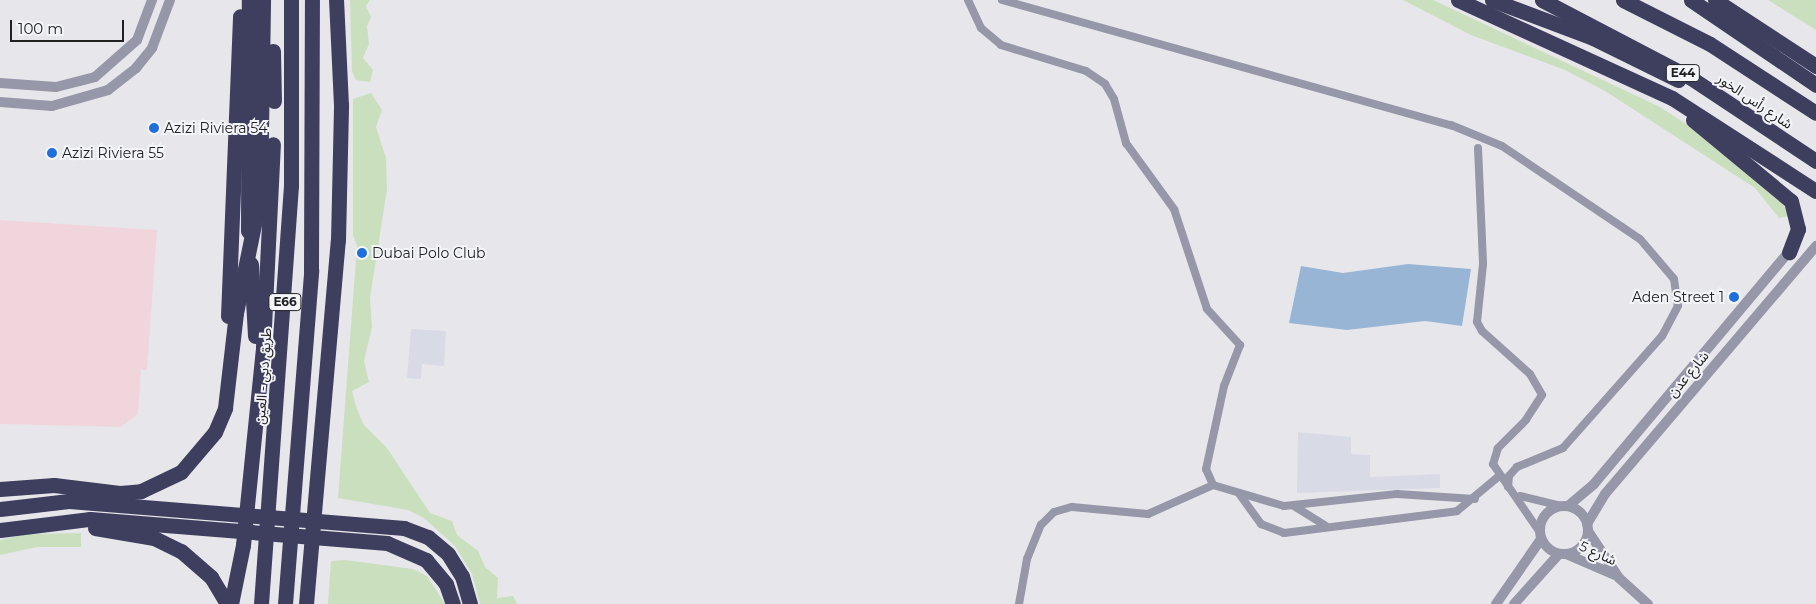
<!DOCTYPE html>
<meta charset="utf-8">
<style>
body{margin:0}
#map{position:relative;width:1816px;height:604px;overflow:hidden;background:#e7e7eb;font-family:Montserrat,"Noto Sans Arabic",sans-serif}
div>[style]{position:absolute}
.commercial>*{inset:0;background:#f0d6dc}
.built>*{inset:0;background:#d8dae5}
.green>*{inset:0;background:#cadfbd}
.water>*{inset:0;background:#99b5d6}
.minor>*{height:8px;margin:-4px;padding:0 4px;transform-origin:4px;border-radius:4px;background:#9697a8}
.tertiary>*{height:10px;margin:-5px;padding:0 5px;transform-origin:5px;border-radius:5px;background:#9697a8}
.tertiary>.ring{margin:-5px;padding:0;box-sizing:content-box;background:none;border:10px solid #9697a8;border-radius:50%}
.motorway>*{height:15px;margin:-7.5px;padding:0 7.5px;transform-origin:7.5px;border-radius:7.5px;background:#3e3e5f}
.dots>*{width:14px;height:14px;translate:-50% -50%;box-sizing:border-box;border:2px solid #f4f5f9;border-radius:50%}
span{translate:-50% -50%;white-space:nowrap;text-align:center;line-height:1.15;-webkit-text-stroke:4px #f4f5f9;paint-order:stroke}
.shield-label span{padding:1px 4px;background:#f4f5f9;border:1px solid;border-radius:4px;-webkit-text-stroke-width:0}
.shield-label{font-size:12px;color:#212122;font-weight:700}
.street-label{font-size:14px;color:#212122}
.poi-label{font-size:14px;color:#212122}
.left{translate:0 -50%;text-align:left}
.right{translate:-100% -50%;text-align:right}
.scale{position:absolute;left:10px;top:20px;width:114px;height:22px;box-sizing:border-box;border:2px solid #212122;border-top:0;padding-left:6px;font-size:15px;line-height:18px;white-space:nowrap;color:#212122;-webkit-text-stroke:4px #f4f5f9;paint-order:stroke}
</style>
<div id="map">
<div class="commercial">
<div style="clip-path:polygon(0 220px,157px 230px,147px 370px,141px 370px,138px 414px,121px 427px,0 424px)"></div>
</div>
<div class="built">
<div style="clip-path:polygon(411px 329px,446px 331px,444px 366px,422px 364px,421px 379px,407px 378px)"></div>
<div style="clip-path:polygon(1298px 432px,1351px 437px,1351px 454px,1370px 455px,1370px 477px,1440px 474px,1440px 488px,1297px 493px)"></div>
</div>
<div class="green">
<div style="clip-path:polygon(350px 0,370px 0,366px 6px,371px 17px,367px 26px,369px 44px,363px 58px,373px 70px,370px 82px,356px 80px,352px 71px)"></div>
<div style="clip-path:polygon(1403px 0,1433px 0,1660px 107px,1689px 126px,1783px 204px,1789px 216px,1779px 218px,1755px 188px,1605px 91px,1565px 70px,1471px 35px)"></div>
<div style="clip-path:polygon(1768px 0,1816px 0,1816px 30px)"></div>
<div style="clip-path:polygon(371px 93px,382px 110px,376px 127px,386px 158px,387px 189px,370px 298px,372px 327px,364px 361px,369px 382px,352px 391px,356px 406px,363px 424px,387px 448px,430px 513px,452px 521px,457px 535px,478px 551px,485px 567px,498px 578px,497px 598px,513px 596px,517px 604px,480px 604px,472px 574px,455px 546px,424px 518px,408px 510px,338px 498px,357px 246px,353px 235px,353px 99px)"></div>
<div style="clip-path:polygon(81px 533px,81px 547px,37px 547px,0 555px,0 540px,28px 534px)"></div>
<div style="clip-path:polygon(345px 560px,413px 569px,427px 576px,445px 604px,328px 604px,331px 561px)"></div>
</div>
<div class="water">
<div style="clip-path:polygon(1408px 264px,1471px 269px,1462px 326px,1425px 321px,1347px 330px,1289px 323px,1301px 266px,1343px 273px)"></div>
</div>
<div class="minor">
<div style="left:968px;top:0;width:31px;rotate:65deg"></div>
<div style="left:981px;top:28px;width:26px;rotate:40deg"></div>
<div style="left:1001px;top:45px;width:89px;rotate:17deg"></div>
<div style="left:1086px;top:71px;width:23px;rotate:34deg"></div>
<div style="left:1105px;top:84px;width:17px;rotate:59deg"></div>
<div style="left:1114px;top:99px;width:46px;rotate:74.7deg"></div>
<div style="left:1126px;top:143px;width:82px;rotate:54deg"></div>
<div style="left:1174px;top:209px;width:105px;rotate:71.7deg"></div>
<div style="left:1207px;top:309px;width:49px;rotate:47.5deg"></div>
<div style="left:1240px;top:345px;width:44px;rotate:111.3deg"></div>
<div style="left:1224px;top:386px;width:85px;rotate:102.2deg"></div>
<div style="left:1206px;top:469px;width:17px;rotate:66deg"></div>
<div style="left:1213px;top:485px;width:74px;rotate:16.5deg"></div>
<div style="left:1284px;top:506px;width:114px;rotate:-6.1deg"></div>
<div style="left:1397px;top:494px;width:78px;rotate:3.7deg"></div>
<div style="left:1002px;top:0;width:466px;rotate:15.6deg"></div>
<div style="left:1451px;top:125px;width:55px;rotate:22.4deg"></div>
<div style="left:1502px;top:146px;width:166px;rotate:34deg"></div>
<div style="left:1640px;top:239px;width:52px;rotate:49.6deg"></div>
<div style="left:1674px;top:279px;width:27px;rotate:82deg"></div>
<div style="left:1678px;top:306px;width:34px;rotate:118deg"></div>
<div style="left:1662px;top:336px;width:149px;rotate:131.5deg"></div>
<div style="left:1563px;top:448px;width:50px;rotate:157.6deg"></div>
<div style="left:1517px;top:467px;width:12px;rotate:132deg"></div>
<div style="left:1509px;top:476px;width:11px;rotate:95deg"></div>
<div style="left:1478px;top:148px;width:116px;rotate:87.5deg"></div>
<div style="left:1483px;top:264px;width:58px;rotate:95.9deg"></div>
<div style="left:1477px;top:322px;width:10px;rotate:61deg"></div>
<div style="left:1482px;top:331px;width:64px;rotate:41.9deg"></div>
<div style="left:1530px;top:374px;width:24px;rotate:60deg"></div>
<div style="left:1542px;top:395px;width:30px;rotate:123deg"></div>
<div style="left:1526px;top:420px;width:40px;rotate:135deg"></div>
<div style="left:1498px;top:448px;width:17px;rotate:107deg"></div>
<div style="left:1493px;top:464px;width:81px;rotate:55.5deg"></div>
<div style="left:1240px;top:495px;width:36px;rotate:54deg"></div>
<div style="left:1261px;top:524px;width:25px;rotate:21deg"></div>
<div style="left:1284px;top:533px;width:174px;rotate:-7.2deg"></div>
<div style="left:1457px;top:511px;width:53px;rotate:-39.7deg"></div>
<div style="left:1520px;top:496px;width:42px;rotate:13.7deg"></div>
<div style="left:1294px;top:506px;width:38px;rotate:32deg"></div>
<div style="left:1019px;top:604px;width:46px;rotate:-79.9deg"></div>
<div style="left:1027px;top:559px;width:37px;rotate:-68deg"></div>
<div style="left:1041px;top:525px;width:18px;rotate:-45deg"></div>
<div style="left:1054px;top:512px;width:19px;rotate:-16deg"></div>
<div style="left:1072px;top:507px;width:76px;rotate:5.3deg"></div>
<div style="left:1148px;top:514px;width:71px;rotate:-24deg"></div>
</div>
<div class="tertiary">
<div style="left:0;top:83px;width:56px;rotate:4.1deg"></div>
<div style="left:56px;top:87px;width:40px;rotate:-14.4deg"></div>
<div style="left:95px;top:77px;width:56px;rotate:-41.4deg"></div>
<div style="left:137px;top:40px;width:43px;rotate:-69.4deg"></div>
<div style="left:0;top:102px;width:52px;rotate:4.4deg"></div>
<div style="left:52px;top:106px;width:58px;rotate:-15.9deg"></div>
<div style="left:108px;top:90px;width:36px;rotate:-38deg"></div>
<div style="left:136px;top:68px;width:26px;rotate:-51deg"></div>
<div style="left:152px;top:48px;width:51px;rotate:-69.4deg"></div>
<div class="ring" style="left:1540px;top:506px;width:38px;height:38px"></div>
<div style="left:1568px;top:506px;width:34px;rotate:-40deg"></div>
<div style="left:1594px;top:484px;width:303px;rotate:-50deg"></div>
<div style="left:1587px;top:524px;width:35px;rotate:-59deg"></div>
<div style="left:1605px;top:494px;width:326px;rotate:-49.6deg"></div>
<div style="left:1588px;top:531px;width:56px;rotate:56.6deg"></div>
<div style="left:1619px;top:578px;width:39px;rotate:42deg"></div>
<div style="left:1566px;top:554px;width:53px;rotate:23.2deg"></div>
<div style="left:1496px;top:604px;width:79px;rotate:-55.3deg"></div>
<div style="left:1514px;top:604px;width:67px;rotate:-48deg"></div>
</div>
<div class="motorway">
<div style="left:1458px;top:0;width:235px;rotate:24.6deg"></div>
<div style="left:1672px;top:98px;width:171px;rotate:32.9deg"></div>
<div style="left:1492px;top:0;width:108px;rotate:20.6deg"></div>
<div style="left:1593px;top:38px;width:95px;rotate:26.3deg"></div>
<div style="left:1542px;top:0;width:168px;rotate:27.6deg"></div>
<div style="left:1691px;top:78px;width:150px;rotate:33.6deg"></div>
<div style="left:1623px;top:0;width:97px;rotate:26.8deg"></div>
<div style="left:1710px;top:44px;width:126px;rotate:33.1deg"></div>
<div style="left:1691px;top:0;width:151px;rotate:34.2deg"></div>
<div style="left:1715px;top:0;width:121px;rotate:33.2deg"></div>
<div style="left:273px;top:51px;width:50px;rotate:88.9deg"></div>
<div style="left:1693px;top:120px;width:127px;rotate:39.6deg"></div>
<div style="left:1791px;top:201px;width:29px;rotate:76deg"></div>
<div style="left:1798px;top:229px;width:25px;rotate:111deg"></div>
<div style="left:248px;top:231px;width:231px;rotate:-89.8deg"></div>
<div style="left:251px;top:264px;width:72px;rotate:86.8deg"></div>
<div style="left:228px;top:316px;width:300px;rotate:-87.7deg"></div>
<div style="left:0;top:489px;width:54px;rotate:-4.2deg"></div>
<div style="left:54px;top:485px;width:66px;rotate:6.9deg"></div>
<div style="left:120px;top:493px;width:21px;rotate:-5deg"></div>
<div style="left:141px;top:491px;width:44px;rotate:-25.4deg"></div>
<div style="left:181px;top:472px;width:52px;rotate:-49.6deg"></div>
<div style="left:215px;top:432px;width:26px;rotate:-67deg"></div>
<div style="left:225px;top:408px;width:96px;rotate:-83.4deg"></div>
<div style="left:236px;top:313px;width:120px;rotate:-78.5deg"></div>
<div style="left:260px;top:195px;width:195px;rotate:-89.1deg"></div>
<div style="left:0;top:509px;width:69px;rotate:-6.6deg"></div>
<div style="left:69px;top:501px;width:336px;rotate:4.6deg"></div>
<div style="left:404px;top:528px;width:26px;rotate:21deg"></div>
<div style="left:428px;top:537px;width:26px;rotate:40deg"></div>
<div style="left:448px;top:554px;width:26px;rotate:58deg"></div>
<div style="left:462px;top:576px;width:29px;rotate:74deg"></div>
<div style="left:95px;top:528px;width:60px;rotate:9.6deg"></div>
<div style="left:154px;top:538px;width:30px;rotate:26deg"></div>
<div style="left:181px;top:551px;width:40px;rotate:41deg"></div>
<div style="left:211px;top:577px;width:31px;rotate:59deg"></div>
<div style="left:0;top:530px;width:91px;rotate:-7deg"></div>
<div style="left:90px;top:519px;width:298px;rotate:4.6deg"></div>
<div style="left:387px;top:543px;width:43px;rotate:23.6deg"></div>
<div style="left:426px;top:560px;width:31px;rotate:50deg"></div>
<div style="left:446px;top:584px;width:21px;rotate:71deg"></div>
<div style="left:231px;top:604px;width:60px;rotate:-78.5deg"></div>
<div style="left:243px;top:545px;width:199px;rotate:-84.2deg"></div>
<div style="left:263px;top:347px;width:203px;rotate:-87.2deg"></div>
<div style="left:261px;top:604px;width:419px;rotate:-85.9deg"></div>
<div style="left:291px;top:186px;width:186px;rotate:-90deg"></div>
<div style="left:285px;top:604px;width:335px;rotate:-85.5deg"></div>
<div style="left:311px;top:270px;width:270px;rotate:-89.8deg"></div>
<div style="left:306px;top:604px;width:365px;rotate:-85deg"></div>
<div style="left:338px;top:240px;width:135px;rotate:-88.7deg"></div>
<div style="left:341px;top:105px;width:105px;rotate:-92.7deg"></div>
</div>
<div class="dots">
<div style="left:154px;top:128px;background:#2070db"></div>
<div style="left:52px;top:153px;background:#2070db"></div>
<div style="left:362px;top:253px;background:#2070db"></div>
<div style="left:1734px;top:297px;background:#2070db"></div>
</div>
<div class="shield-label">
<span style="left:1683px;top:73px">E44</span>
<span style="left:285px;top:302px">E66</span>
</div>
<div class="street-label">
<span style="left:1755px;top:101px;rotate:34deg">شارع رأس الخور</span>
<span style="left:1688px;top:374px;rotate:-50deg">شارع عدن</span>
<span style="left:263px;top:376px;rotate:-86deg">طريق دبي - العين</span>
<span style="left:1598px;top:553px;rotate:24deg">شارع 5</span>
</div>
<div class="poi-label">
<span class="left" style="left:164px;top:128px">Azizi Riviera 54</span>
<span class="left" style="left:62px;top:153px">Azizi Riviera 55</span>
<span class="left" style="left:372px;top:253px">Dubai Polo Club</span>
<span class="right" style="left:1724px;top:297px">Aden Street 1</span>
</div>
<div class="scale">100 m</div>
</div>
